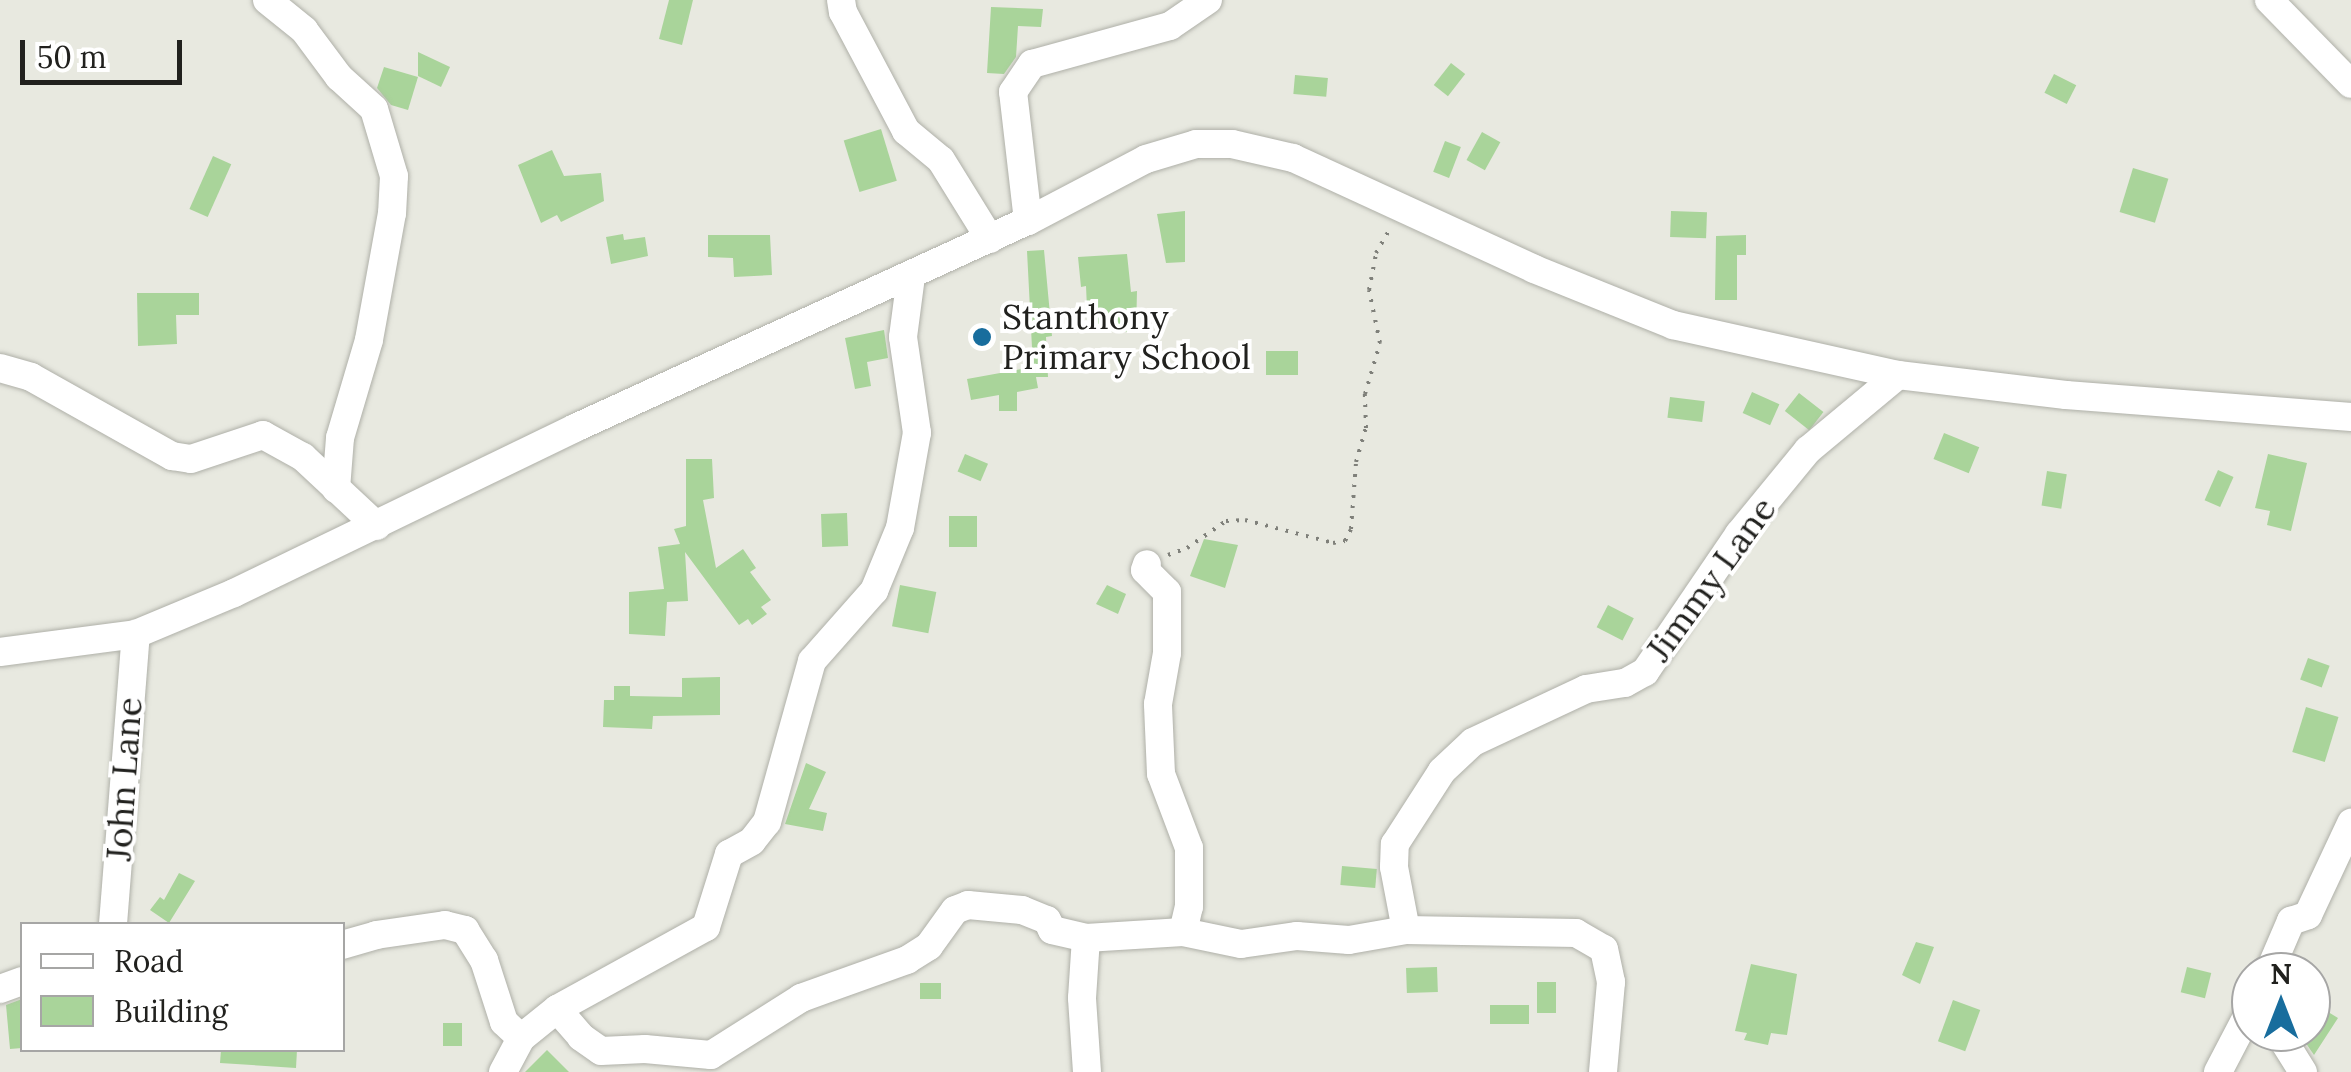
<!DOCTYPE html>
<style>
body{margin:0}
#map{position:relative;width:2351px;height:1072px;overflow:hidden;background:#e8e9e0;font-family:Lora,serif}
div>[style]{position:absolute}
.building>*{inset:0;background:#a9d49a;transform-origin:0 0}
.path>*{height:4px;margin-top:-2px;transform-origin:0;background:repeating-linear-gradient(90deg,#7f807a 0 2.5px,transparent 0 10.5px)}
.roads{filter:drop-shadow(0 0 2px #afb0a8) drop-shadow(0 0 2px #afb0a8)}
.minor>*{height:28px;margin:-14px;padding:0 14px;transform-origin:14px;border-radius:14px;background:#fff}
.dots>*{width:28px;height:28px;translate:-50% -50%;box-sizing:border-box;border:5px solid #fff;border-radius:50%}
span{translate:-50% -50%;white-space:nowrap;text-align:center;line-height:1.15;-webkit-text-stroke:8px #fff;paint-order:stroke}
.poi-label{font-size:35px;color:#21211e}
.left{translate:0 -50%;text-align:left}
.street-label{font-size:35px;color:#21211e}
.legend{position:absolute;left:20px;top:922px;width:325px;height:130px;box-sizing:border-box;background:#fff;border:2px solid #a6a6a5;margin:0;padding:12px 18px;list-style:none;font-size:30px;color:#21211e}
.legend li{display:flex;align-items:center;gap:20px;height:50px}
.legend b{width:50px;border:2px solid #a6a6a5}
.north{position:absolute;left:2231px;top:952px;width:100px;height:100px;box-sizing:border-box;background:#fff;border:2px solid #a6a6a5;border-radius:50%;rotate:0deg;font-size:28px;font-weight:700;line-height:40px;text-align:center;color:#21211e}
.north::after{content:'';display:block;margin:auto;width:35px;height:45px;background:#186d9d;clip-path:polygon(50% 0,100% 100%,50% 72%,0 100%)}
.scale{position:absolute;left:20px;top:40px;width:162px;height:45px;box-sizing:border-box;border:5px solid #21211e;border-top:0;padding-left:12px;font-size:30px;line-height:35px;white-space:nowrap;color:#21211e;-webkit-text-stroke:8px #fff;paint-order:stroke}
</style>
<div id="map">
<div class="building">
<div style="clip-path:polygon(669px 0,693px 0,682px 45px,659px 39px)"></div>
<div style="clip-path:polygon(991px 7px,1043px 9px,1041px 27px,1018px 26px,1016px 57px,1004px 74px,987px 73px)"></div>
<div style="clip-path:polygon(418px 52px,450px 67px,441px 87px,418px 76px)"></div>
<div style="left:1451px;top:63px;width:18px;height:28px;rotate:38deg"></div>
<div style="clip-path:polygon(384px 67px,418px 77px,408px 110px,391px 105px,377px 88px)"></div>
<div style="left:2054px;top:74px;width:25px;height:21px;rotate:27deg"></div>
<div style="left:1295px;top:75px;width:33px;height:19px;rotate:5deg"></div>
<div style="left:881px;top:129px;width:54px;height:39px;rotate:73deg"></div>
<div style="left:1482px;top:132px;width:21px;height:32px;rotate:29deg"></div>
<div style="left:1445px;top:141px;width:17px;height:33px;rotate:21deg"></div>
<div style="clip-path:polygon(552px 150px,564px 176px,601px 173px,604px 201px,561px 222px,557px 215px,541px 223px,518px 165px)"></div>
<div style="left:213px;top:156px;width:20px;height:58px;rotate:24deg"></div>
<div style="left:2133px;top:168px;width:37px;height:46px;rotate:17deg"></div>
<div style="clip-path:polygon(1185px 211px,1185px 262px,1166px 263px,1157px 214px)"></div>
<div style="left:1671px;top:211px;width:36px;height:26px;rotate:2deg"></div>
<div style="clip-path:polygon(623px 234px,624px 240px,645px 237px,648px 256px,611px 264px,606px 237px)"></div>
<div style="clip-path:polygon(708px 235px,770px 235px,772px 275px,734px 277px,733px 258px,708px 257px)"></div>
<div style="clip-path:polygon(1746px 235px,1746px 255px,1737px 255px,1737px 300px,1715px 300px,1716px 236px)"></div>
<div style="clip-path:polygon(1044px 250px,1052px 336px,1046px 337px,1048px 377px,1036px 377px,1038px 388px,1017px 392px,1017px 411px,999px 411px,999px 395px,971px 400px,967px 379px,1033px 367px,1027px 251px)"></div>
<div style="clip-path:polygon(1127px 254px,1131px 292px,1137px 291px,1136px 332px,1088px 331px,1086px 286px,1081px 287px,1078px 257px)"></div>
<div style="clip-path:polygon(137px 293px,199px 293px,199px 315px,176px 315px,177px 344px,138px 346px)"></div>
<div style="clip-path:polygon(884px 330px,888px 358px,867px 362px,871px 386px,855px 389px,845px 338px)"></div>
<div style="left:1266px;top:351px;width:32px;height:24px"></div>
<div style="left:1752px;top:392px;width:30px;height:23px;rotate:24deg"></div>
<div style="left:1799px;top:393px;width:31px;height:23px;rotate:38deg"></div>
<div style="left:1670px;top:397px;width:35px;height:21px;rotate:7deg"></div>
<div style="left:1944px;top:433px;width:38px;height:28px;rotate:22deg"></div>
<div style="left:965px;top:454px;width:25px;height:19px;rotate:23deg"></div>
<div style="clip-path:polygon(2268px 454px,2307px 463px,2291px 531px,2267px 525px,2270px 511px,2255px 508px)"></div>
<div style="clip-path:polygon(686px 459px,712px 459px,714px 498px,703px 500px,716px 568px,743px 549px,756px 568px,750px 572px,771px 600px,761px 607px,767px 614px,752px 625px,748px 619px,739px 625px,685px 552px,688px 601px,667px 602px,665px 636px,629px 634px,629px 592px,664px 589px,658px 547px,680px 544px,674px 529px,686px 526px)"></div>
<div style="left:2218px;top:470px;width:17px;height:33px;rotate:24deg"></div>
<div style="left:2047px;top:471px;width:20px;height:35px;rotate:9deg"></div>
<div style="left:847px;top:513px;width:33px;height:26px;rotate:88deg"></div>
<div style="left:949px;top:516px;width:28px;height:31px"></div>
<div style="clip-path:polygon(1204px 539px,1238px 545px,1225px 588px,1190px 576px)"></div>
<div style="left:900px;top:585px;width:37px;height:42px;rotate:11deg"></div>
<div style="clip-path:polygon(1107px 585px,1126px 594px,1118px 614px,1096px 604px)"></div>
<div style="left:1608px;top:605px;width:29px;height:25px;rotate:27deg"></div>
<div style="left:2308px;top:658px;width:23px;height:23px;rotate:20deg"></div>
<div style="clip-path:polygon(720px 677px,720px 715px,653px 716px,652px 729px,603px 727px,604px 700px,614px 700px,614px 686px,630px 686px,630px 696px,682px 697px,682px 678px)"></div>
<div style="left:2306px;top:707px;width:34px;height:47px;rotate:17deg"></div>
<div style="clip-path:polygon(806px 763px,826px 772px,809px 809px,827px 813px,823px 831px,785px 824px)"></div>
<div style="left:1342px;top:866px;width:35px;height:19px;rotate:5deg"></div>
<div style="clip-path:polygon(179px 873px,195px 881px,169px 923px,150px 910px,160px 897px,164px 900px)"></div>
<div style="clip-path:polygon(1916px 942px,1934px 947px,1920px 984px,1902px 975px)"></div>
<div style="clip-path:polygon(1751px 964px,1797px 974px,1787px 1035px,1771px 1033px,1768px 1045px,1744px 1040px,1747px 1033px,1735px 1031px)"></div>
<div style="left:1437px;top:967px;width:25px;height:31px;rotate:88deg"></div>
<div style="left:2187px;top:967px;width:25px;height:26px;rotate:14deg"></div>
<div style="left:1537px;top:982px;width:19px;height:31px"></div>
<div style="left:920px;top:983px;width:21px;height:16px"></div>
<div style="clip-path:polygon(22px 999px,22px 1048px,10px 1049px,6px 1005px)"></div>
<div style="left:1953px;top:1000px;width:29px;height:44px;rotate:20deg"></div>
<div style="left:1490px;top:1005px;width:39px;height:19px"></div>
<div style="clip-path:polygon(2320px 1007px,2338px 1018px,2314px 1055px,2301px 1036px,2311px 1032px,2311px 1020px)"></div>
<div style="left:443px;top:1023px;width:19px;height:23px"></div>
<div style="clip-path:polygon(221px 1050px,297px 1050px,296px 1068px,220px 1063px)"></div>
<div style="clip-path:polygon(547px 1050px,569px 1072px,525px 1072px)"></div>
</div>
<div class="path">
<div style="left:1168px;top:555px;width:20px;rotate:-20deg"></div>
<div style="left:1187px;top:548px;width:47px;rotate:-34.7deg"></div>
<div style="left:1226px;top:521px;width:19px;rotate:-3deg"></div>
<div style="left:1245px;top:520px;width:91px;rotate:14.6deg"></div>
<div style="left:1333px;top:543px;width:12px;rotate:-9deg"></div>
<div style="left:1345px;top:541px;width:13px;rotate:-63deg"></div>
<div style="left:1351px;top:529px;width:67px;rotate:-85.7deg"></div>
<div style="left:1356px;top:462px;width:35px;rotate:-74deg"></div>
<div style="left:1366px;top:428px;width:34px;rotate:-92deg"></div>
<div style="left:1365px;top:394px;width:53px;rotate:-73.6deg"></div>
<div style="left:1380px;top:343px;width:54px;rotate:-101.7deg"></div>
<div style="left:1369px;top:290px;width:38px;rotate:-79deg"></div>
<div style="left:1376px;top:253px;width:30px;rotate:-60deg"></div>
</div>
<div class="roads">
<div class="minor">
<div style="left:267px;top:0;width:48px;rotate:39deg"></div>
<div style="left:304px;top:30px;width:59px;rotate:53.3deg"></div>
<div style="left:339px;top:77px;width:47px;rotate:42.4deg"></div>
<div style="left:374px;top:109px;width:70px;rotate:73.4deg"></div>
<div style="left:394px;top:176px;width:37px;rotate:93deg"></div>
<div style="left:392px;top:213px;width:129px;rotate:100.3deg"></div>
<div style="left:369px;top:340px;width:102px;rotate:106.5deg"></div>
<div style="left:340px;top:438px;width:51px;rotate:94.5deg"></div>
<div style="left:841px;top:0;width:12px;rotate:81deg"></div>
<div style="left:843px;top:12px;width:135px;rotate:62.1deg"></div>
<div style="left:906px;top:131px;width:45px;rotate:39.6deg"></div>
<div style="left:941px;top:160px;width:93px;rotate:58.2deg"></div>
<div style="left:2269px;top:0;width:117px;rotate:45.7deg"></div>
<div style="left:1028px;top:221px;width:130px;rotate:-96.6deg"></div>
<div style="left:1013px;top:92px;width:34px;rotate:-56deg"></div>
<div style="left:1032px;top:64px;width:143px;rotate:-15.4deg"></div>
<div style="left:1170px;top:26px;width:46px;rotate:-34.4deg"></div>
<div style="left:0;top:368px;width:32px;rotate:16deg"></div>
<div style="left:31px;top:377px;width:162px;rotate:29.3deg"></div>
<div style="left:172px;top:456px;width:19px;rotate:9deg"></div>
<div style="left:191px;top:459px;width:76px;rotate:-18.4deg"></div>
<div style="left:263px;top:435px;width:46px;rotate:28.8deg"></div>
<div style="left:303px;top:457px;width:101px;rotate:43deg"></div>
<div style="left:0;top:652px;width:137px;rotate:-7.5deg"></div>
<div style="left:136px;top:634px;width:106px;rotate:-22.7deg"></div>
<div style="left:234px;top:593px;width:379px;rotate:-25.8deg"></div>
<div style="left:575px;top:428px;width:498px;rotate:-24.6deg"></div>
<div style="left:1028px;top:221px;width:133px;rotate:-27.7deg"></div>
<div style="left:1146px;top:159px;width:52px;rotate:-16.7deg"></div>
<div style="left:1196px;top:144px;width:36px"></div>
<div style="left:1232px;top:144px;width:63px;rotate:12.9deg"></div>
<div style="left:1293px;top:158px;width:265px;rotate:24.7deg"></div>
<div style="left:1534px;top:269px;width:150px;rotate:21.9deg"></div>
<div style="left:1673px;top:325px;width:230px;rotate:12.5deg"></div>
<div style="left:1898px;top:375px;width:169px;rotate:6.8deg"></div>
<div style="left:2066px;top:395px;width:286px;rotate:4.4deg"></div>
<div style="left:113px;top:924px;width:291px;rotate:-85.5deg"></div>
<div style="left:1406px;top:930px;width:64px;rotate:-100.8deg"></div>
<div style="left:1394px;top:867px;width:23px;rotate:-88deg"></div>
<div style="left:1395px;top:844px;width:87px;rotate:-57.2deg"></div>
<div style="left:1442px;top:771px;width:42px;rotate:-43.1deg"></div>
<div style="left:1473px;top:742px;width:125px;rotate:-25.1deg"></div>
<div style="left:1586px;top:689px;width:39px;rotate:-9deg"></div>
<div style="left:1625px;top:683px;width:23px;rotate:-29deg"></div>
<div style="left:1645px;top:672px;width:167px;rotate:-55.7deg"></div>
<div style="left:1739px;top:534px;width:109px;rotate:-50.6deg"></div>
<div style="left:1808px;top:450px;width:117px;rotate:-39.8deg"></div>
<div style="left:1183px;top:932px;width:59px;rotate:11.7deg"></div>
<div style="left:1241px;top:944px;width:57px;rotate:-8.1deg"></div>
<div style="left:1297px;top:936px;width:52px;rotate:4.4deg"></div>
<div style="left:1349px;top:940px;width:58px;rotate:-10deg"></div>
<div style="left:1406px;top:930px;width:170px;rotate:1deg"></div>
<div style="left:1576px;top:933px;width:32px;rotate:30deg"></div>
<div style="left:1604px;top:949px;width:34px;rotate:78deg"></div>
<div style="left:1611px;top:982px;width:90px;rotate:95.1deg"></div>
<div style="left:342px;top:945px;width:35px;rotate:-16deg"></div>
<div style="left:376px;top:935px;width:70px;rotate:-8.2deg"></div>
<div style="left:445px;top:925px;width:21px;rotate:14deg"></div>
<div style="left:465px;top:930px;width:36px;rotate:58deg"></div>
<div style="left:484px;top:960px;width:65px;rotate:72.1deg"></div>
<div style="left:504px;top:1022px;width:23px;rotate:43deg"></div>
<div style="left:2269px;top:972px;width:56px;rotate:-66.7deg"></div>
<div style="left:2291px;top:921px;width:18px;rotate:-19deg"></div>
<div style="left:2308px;top:915px;width:102px;rotate:-64.9deg"></div>
<div style="left:0;top:989px;width:23px;rotate:-20deg"></div>
<div style="left:557px;top:1009px;width:37px;rotate:49deg"></div>
<div style="left:581px;top:1037px;width:24px;rotate:35deg"></div>
<div style="left:601px;top:1051px;width:44px;rotate:-2.6deg"></div>
<div style="left:645px;top:1049px;width:66px;rotate:5.2deg"></div>
<div style="left:711px;top:1055px;width:107px;rotate:-32.3deg"></div>
<div style="left:801px;top:998px;width:113px;rotate:-19.7deg"></div>
<div style="left:907px;top:960px;width:26px;rotate:-32deg"></div>
<div style="left:929px;top:946px;width:44px;rotate:-54.2deg"></div>
<div style="left:955px;top:910px;width:14px;rotate:-21deg"></div>
<div style="left:968px;top:905px;width:54px;rotate:5.3deg"></div>
<div style="left:1022px;top:910px;width:27px;rotate:22deg"></div>
<div style="left:1047px;top:920px;width:11px;rotate:63deg"></div>
<div style="left:1052px;top:930px;width:35px;rotate:13deg"></div>
<div style="left:2278px;top:1032px;width:47px;rotate:58deg"></div>
<div style="left:503px;top:1072px;width:38px;rotate:-62deg"></div>
<div style="left:521px;top:1038px;width:46px;rotate:-38.9deg"></div>
<div style="left:557px;top:1009px;width:170px;rotate:-28.8deg"></div>
<div style="left:706px;top:927px;width:77px;rotate:-72.5deg"></div>
<div style="left:729px;top:854px;width:26px;rotate:-29deg"></div>
<div style="left:752px;top:841px;width:24px;rotate:-52deg"></div>
<div style="left:767px;top:822px;width:167px;rotate:-74.4deg"></div>
<div style="left:812px;top:661px;width:94px;rotate:-48.5deg"></div>
<div style="left:874px;top:591px;width:68px;rotate:-67.6deg"></div>
<div style="left:900px;top:528px;width:97px;rotate:-79.9deg"></div>
<div style="left:917px;top:433px;width:97px;rotate:-98.3deg"></div>
<div style="left:903px;top:337px;width:62px;rotate:-82.5deg"></div>
<div style="left:1087px;top:1072px;width:74px;rotate:-93.9deg"></div>
<div style="left:1082px;top:998px;width:60px;rotate:-86.2deg"></div>
<div style="left:1086px;top:938px;width:97px;rotate:-3.5deg"></div>
<div style="left:1183px;top:932px;width:26px;rotate:-77deg"></div>
<div style="left:1189px;top:907px;width:59px;rotate:-90deg"></div>
<div style="left:1189px;top:848px;width:79px;rotate:-110.7deg"></div>
<div style="left:1161px;top:774px;width:70px;rotate:-92.5deg"></div>
<div style="left:1158px;top:704px;width:52px;rotate:-80deg"></div>
<div style="left:1167px;top:653px;width:61px;rotate:-90deg"></div>
<div style="left:1167px;top:592px;width:31px;rotate:-135deg"></div>
<div style="left:1145px;top:570px;width:6px;rotate:-72deg"></div>
<div style="left:2218px;top:1072px;width:71px;rotate:-62.4deg"></div>
</div>
</div>
<div class="dots">
<div style="left:982px;top:337px;background:#186d9d"></div>
</div>
<div class="poi-label">
<span class="left" style="left:1002px;top:337px">Stanthony<br>Primary School</span>
</div>
<div class="street-label">
<span style="left:1711px;top:579px;rotate:-54deg">Jimmy Lane</span>
<span style="left:124px;top:779px;rotate:-86deg">John Lane</span>
</div>
<ul class="legend">
<li><b style="height:12px;background:#fff"></b>Road</li>
<li><b style="height:28px;background:#a9d49a"></b>Building</li>
</ul>
<div class="north">N</div>
<div class="scale">50 m</div>
</div>
